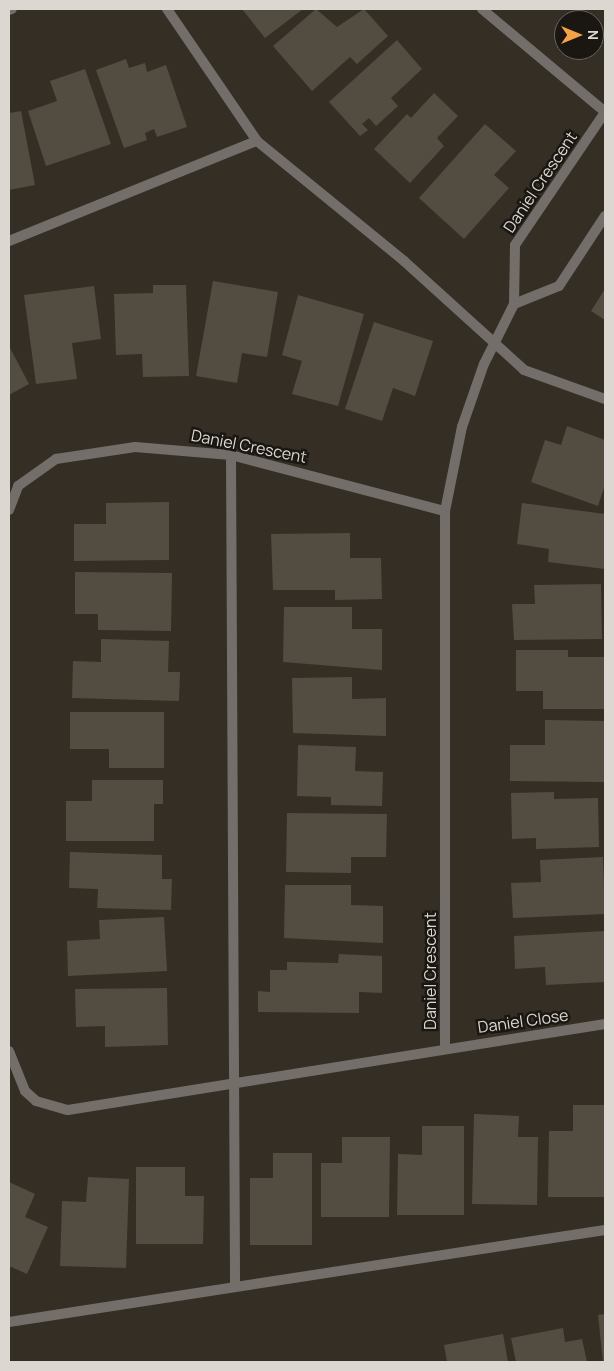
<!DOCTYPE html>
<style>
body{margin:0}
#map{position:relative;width:614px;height:1371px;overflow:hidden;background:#352e25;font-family:Manrope,sans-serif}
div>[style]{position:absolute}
.building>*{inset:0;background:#534c41}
.service>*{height:10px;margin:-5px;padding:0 5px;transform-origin:5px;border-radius:5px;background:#736e6a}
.minor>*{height:10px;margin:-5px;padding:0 5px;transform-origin:5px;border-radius:5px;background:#736e6a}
.tertiary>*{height:10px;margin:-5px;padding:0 5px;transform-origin:5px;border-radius:5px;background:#736e6a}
span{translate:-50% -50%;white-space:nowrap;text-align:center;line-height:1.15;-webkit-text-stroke:5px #1a1713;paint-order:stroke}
.street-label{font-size:16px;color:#dcd8d1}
.frame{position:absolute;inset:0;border:10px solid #dcd8d1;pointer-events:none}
.north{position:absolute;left:554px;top:10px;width:50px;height:50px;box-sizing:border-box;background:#1a1713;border:1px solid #68645f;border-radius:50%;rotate:90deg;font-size:14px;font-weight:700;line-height:20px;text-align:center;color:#dcd8d1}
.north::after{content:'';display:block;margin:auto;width:18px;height:22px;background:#f5a246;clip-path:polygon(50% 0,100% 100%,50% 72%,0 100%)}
</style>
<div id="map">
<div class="building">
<div style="clip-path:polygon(242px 9px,303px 9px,265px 38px)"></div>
<div style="clip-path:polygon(316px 9px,337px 27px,364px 9px,388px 36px,357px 64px,350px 57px,312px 91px,273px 46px)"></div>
<div style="clip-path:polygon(397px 40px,422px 69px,391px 98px,398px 106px,376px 126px,369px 118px,362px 124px,368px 130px,360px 136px,329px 102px)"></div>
<div style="clip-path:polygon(126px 59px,129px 68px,145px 63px,147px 72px,166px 65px,187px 127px,157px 137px,154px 129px,145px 133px,147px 140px,124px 148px,96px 70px)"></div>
<div style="clip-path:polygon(85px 69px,111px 144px,46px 166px,28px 111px,57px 101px,50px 81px)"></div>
<div style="clip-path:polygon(434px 93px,458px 116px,437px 138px,444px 146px,410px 183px,374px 149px,407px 114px,411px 118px)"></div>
<div style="clip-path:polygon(21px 111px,35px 185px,9px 190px,9px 113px)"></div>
<div style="clip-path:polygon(485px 124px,516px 151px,494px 175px,509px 188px,464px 239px,419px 198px)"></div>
<div style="clip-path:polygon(213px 281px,278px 292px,267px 357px,242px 353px,237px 383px,196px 376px)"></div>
<div style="clip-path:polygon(153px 285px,186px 285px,189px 376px,143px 377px,142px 354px,116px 355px,114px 294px,153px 293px)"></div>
<div style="clip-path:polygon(94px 286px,101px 339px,72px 343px,77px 379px,36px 384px,24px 295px)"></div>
<div style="clip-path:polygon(605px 289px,605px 320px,591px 311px)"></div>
<div style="clip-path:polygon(298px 295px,364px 314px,338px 406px,292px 394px,302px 361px,282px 355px)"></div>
<div style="clip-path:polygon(374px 322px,433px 341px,415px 396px,393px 388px,382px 421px,345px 409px)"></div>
<div style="clip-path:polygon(9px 346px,29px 384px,9px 395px)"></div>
<div style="clip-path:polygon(567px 426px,605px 440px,605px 485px,598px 506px,531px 482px,545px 440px,561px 445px)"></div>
<div style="clip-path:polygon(169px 502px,169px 560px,74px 561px,74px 524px,106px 524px,106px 503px)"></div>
<div style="clip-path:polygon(522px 503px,605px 514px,605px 569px,548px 562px,549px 549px,517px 544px)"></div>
<div style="clip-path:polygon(350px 533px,350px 558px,381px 558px,382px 599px,335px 600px,335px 590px,273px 590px,271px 534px)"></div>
<div style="clip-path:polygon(75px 572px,172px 573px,171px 631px,98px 630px,98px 614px,75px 614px)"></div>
<div style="clip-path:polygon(601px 584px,602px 639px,514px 640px,512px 604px,535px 604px,534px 585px)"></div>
<div style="clip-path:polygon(284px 607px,352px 607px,352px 629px,382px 629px,382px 670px,283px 662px)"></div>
<div style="clip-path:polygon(101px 639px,169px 641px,168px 672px,180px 672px,179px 701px,72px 698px,73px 661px,101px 662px)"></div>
<div style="clip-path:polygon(516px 650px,568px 650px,568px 657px,605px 657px,605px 709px,543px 709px,543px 691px,516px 691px)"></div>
<div style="clip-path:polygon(352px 677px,352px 699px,386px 698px,386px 736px,293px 733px,292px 678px)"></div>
<div style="clip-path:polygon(70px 712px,164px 712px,164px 768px,109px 768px,109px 749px,70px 749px)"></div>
<div style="clip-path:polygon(545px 720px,605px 721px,604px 782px,510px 781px,510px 745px,545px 745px)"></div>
<div style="clip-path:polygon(298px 745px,356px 747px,355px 771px,383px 772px,382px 806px,331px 805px,331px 797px,297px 796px)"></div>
<div style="clip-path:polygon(92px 780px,163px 780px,163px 804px,154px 804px,154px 841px,66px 841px,66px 801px,92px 801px)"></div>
<div style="clip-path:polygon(554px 792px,554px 799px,598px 798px,599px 847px,536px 849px,536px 838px,512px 839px,511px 793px)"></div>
<div style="clip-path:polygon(287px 813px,387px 814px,386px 857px,351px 857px,351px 873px,286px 872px)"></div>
<div style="clip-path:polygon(70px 852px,162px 855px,162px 879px,172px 879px,171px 910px,97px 908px,98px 889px,69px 888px)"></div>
<div style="clip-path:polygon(603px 857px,605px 914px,513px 918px,511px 883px,541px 882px,540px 860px)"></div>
<div style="clip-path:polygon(285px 885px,351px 885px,351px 905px,383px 906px,383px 943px,284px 938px)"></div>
<div style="clip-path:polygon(164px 917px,167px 971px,68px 976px,67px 941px,100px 939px,99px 920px)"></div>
<div style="clip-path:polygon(605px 931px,605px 982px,546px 985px,545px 967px,515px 969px,514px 936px)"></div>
<div style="clip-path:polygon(339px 954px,382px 956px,382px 993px,359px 992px,359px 1013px,258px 1012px,258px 991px,270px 992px,270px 970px,287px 970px,287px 962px,338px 963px)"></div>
<div style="clip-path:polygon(167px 988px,168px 1045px,105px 1047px,105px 1026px,76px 1027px,75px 989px)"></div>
<div style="clip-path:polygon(573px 1105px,605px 1105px,605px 1197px,548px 1197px,549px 1131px,573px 1131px)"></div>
<div style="clip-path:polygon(474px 1114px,519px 1116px,518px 1137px,538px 1137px,537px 1205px,472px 1204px)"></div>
<div style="clip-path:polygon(422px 1126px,464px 1126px,464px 1215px,397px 1215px,398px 1154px,422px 1155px)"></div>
<div style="clip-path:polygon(342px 1137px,390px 1137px,389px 1217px,321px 1217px,321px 1163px,342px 1163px)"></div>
<div style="clip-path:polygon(273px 1153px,312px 1153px,312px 1245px,250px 1245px,250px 1178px,273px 1178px)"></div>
<div style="clip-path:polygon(136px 1167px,185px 1167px,185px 1196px,204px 1196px,203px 1244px,136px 1244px)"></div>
<div style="clip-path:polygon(88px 1177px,129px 1179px,126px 1268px,60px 1266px,62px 1201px,86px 1202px)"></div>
<div style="clip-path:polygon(9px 1182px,35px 1194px,25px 1217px,48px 1227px,27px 1274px,9px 1266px)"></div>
<div style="clip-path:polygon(605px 1314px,605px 1362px,603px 1362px,598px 1315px)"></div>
<div style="clip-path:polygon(563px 1328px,565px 1342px,582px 1339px,587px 1362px,516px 1362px,511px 1338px)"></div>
<div style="clip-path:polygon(503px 1334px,508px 1362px,447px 1362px,444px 1345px)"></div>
</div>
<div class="service">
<div style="left:167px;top:9px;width:160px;rotate:55.7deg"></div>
<div style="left:257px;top:141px;width:190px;rotate:39.2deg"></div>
<div style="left:404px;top:261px;width:162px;rotate:42.2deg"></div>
<div style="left:524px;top:370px;width:86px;rotate:19.7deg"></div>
<div style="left:9px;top:241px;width:267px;rotate:-22deg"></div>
<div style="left:231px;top:455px;width:830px;rotate:89.72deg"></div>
<div style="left:9px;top:1322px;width:603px;rotate:-8.78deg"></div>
</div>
<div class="minor">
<div style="left:9px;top:10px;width:3px;rotate:-18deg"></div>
<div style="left:514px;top:304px;width:48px;rotate:-21.8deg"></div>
<div style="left:559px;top:286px;width:84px;rotate:-56.7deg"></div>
<div style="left:9px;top:510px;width:26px;rotate:-69deg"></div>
<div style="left:18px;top:486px;width:47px;rotate:-35.4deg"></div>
<div style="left:56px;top:459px;width:80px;rotate:-8.6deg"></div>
<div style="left:135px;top:447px;width:96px;rotate:4.8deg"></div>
<div style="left:231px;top:455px;width:221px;rotate:14.7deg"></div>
<div style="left:445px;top:1046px;width:535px;rotate:-90deg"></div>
<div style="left:445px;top:511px;width:86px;rotate:-78.6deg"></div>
<div style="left:462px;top:427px;width:67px;rotate:-70.8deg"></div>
<div style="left:484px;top:364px;width:67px;rotate:-63.4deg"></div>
<div style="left:514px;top:304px;width:59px;rotate:-89deg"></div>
<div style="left:515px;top:245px;width:161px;rotate:-55.9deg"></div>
<div style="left:9px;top:1051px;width:43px;rotate:68.2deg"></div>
<div style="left:25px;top:1091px;width:15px;rotate:42deg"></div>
<div style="left:36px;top:1101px;width:33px;rotate:16deg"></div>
<div style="left:68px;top:1110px;width:544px;rotate:-9.1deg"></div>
</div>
<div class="tertiary">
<div style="left:482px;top:9px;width:160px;rotate:39.9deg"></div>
</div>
<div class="street-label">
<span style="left:540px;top:182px;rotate:-56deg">Daniel Crescent</span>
<span style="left:249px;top:446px;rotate:11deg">Daniel Crescent</span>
<span style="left:430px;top:971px;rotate:-90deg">Daniel Crescent</span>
<span style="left:523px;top:1021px;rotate:-8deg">Daniel Close</span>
</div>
<div class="frame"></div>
<div class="north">N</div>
</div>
